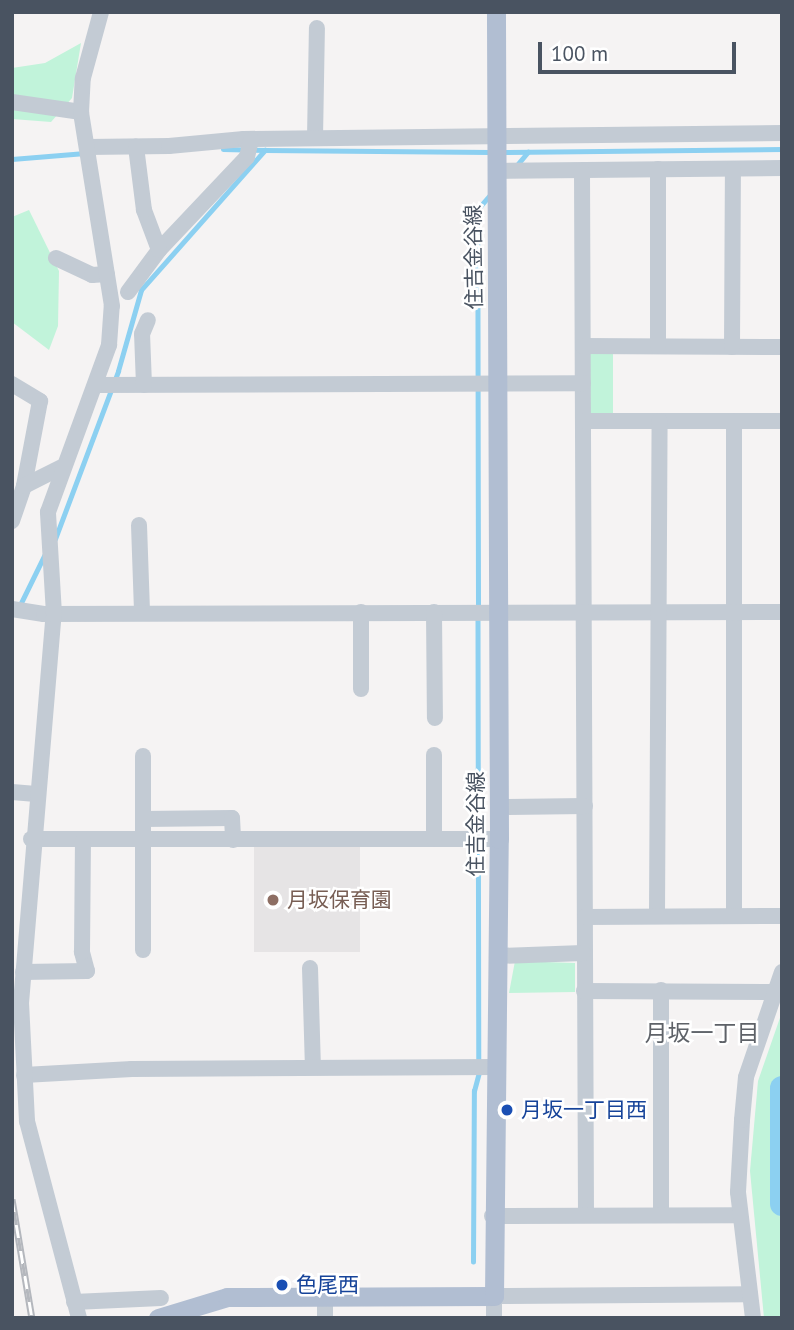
<!DOCTYPE html>
<meta charset="utf-8">
<style>
body{margin:0}
#map{position:relative;width:794px;height:1330px;overflow:hidden;background:#f5f3f3;font-family:"PT Sans","Noto Sans JP",sans-serif}
div>[style]{position:absolute}
.education>*{inset:0;background:#e6e4e5;transform-origin:0 0}
.green>*{inset:0;background:#c1f3da;transform-origin:0 0}
.stream>*{height:4.5px;margin:-2.25px;padding:0 2.25px;transform-origin:2.25px;border-radius:2.25px;background:#8cd0f1}
.river>*{height:24px;margin:-12px;padding:0 12px;transform-origin:12px;border-radius:12px;background:#8cd0f1}
.minor>*{height:16px;margin:-8px;padding:0 8px;transform-origin:8px;border-radius:8px;background:#c3cbd4}
.major>*{height:19px;margin:-9.5px;padding:0 9.5px;transform-origin:9.5px;border-radius:9.5px;background:#b1bed2}
.rail>*{height:7px;margin-top:-3.5px;transform-origin:0;background:repeating-linear-gradient(90deg,#fff 0 13px,#b4b7bd 0 26px);box-sizing:border-box;border-block:2px solid #b4b7bd}
.dots>*{width:19px;height:19px;translate:-50% -50%;box-sizing:border-box;border:4px solid #fff;border-radius:50%}
span{translate:-50% -50%;white-space:nowrap;text-align:center;line-height:1.15;-webkit-text-stroke:5px #fff;paint-order:stroke}
.street-label{font-size:21px;color:#495361}
.education-label{font-size:21px;color:#785e54}
.left{translate:0 -50%;text-align:left}
.transit-label{font-size:21px;color:#164399}
.neighbourhood-label{font-size:23px;color:#5e6268}
.frame{position:absolute;inset:0;border:14px solid #495361;pointer-events:none}
.scale{position:absolute;left:538px;top:42px;width:198px;height:32px;box-sizing:border-box;border:4px solid #495361;border-top:0;padding-left:9px;font-size:21px;line-height:24px;white-space:nowrap;color:#495361;-webkit-text-stroke:5px #fff;paint-order:stroke}
</style>
<div id="map">
<div class="education">
<div style="left:254px;top:844px;width:106px;height:108px"></div>
</div>
<div class="green">
<div style="clip-path:polygon(81px 43px,72px 98px,51px 122px,12px 119px,12px 68px,45px 63px)"></div>
<div style="clip-path:polygon(29px 210px,59px 271px,58px 326px,49px 350px,12px 322px,12px 217px)"></div>
<div style="left:588px;top:354px;width:25px;height:63px"></div>
<div style="clip-path:polygon(515px 961px,575px 963px,575px 992px,509px 993px)"></div>
<div style="clip-path:polygon(782px 1012px,782px 1318px,764px 1318px,750px 1171px,758px 1081px)"></div>
</div>
<div class="stream">
<div style="left:223px;top:149px;width:42px;rotate:1.4deg"></div>
<div style="left:503px;top:152px;width:279px;rotate:-0.6deg"></div>
<div style="left:12px;top:159px;width:73px;rotate:-4.7deg"></div>
<div style="left:517px;top:165px;width:17px;rotate:-50deg"></div>
<div style="left:55px;top:539px;width:179px;rotate:-69.4deg"></div>
<div style="left:118px;top:371px;width:84px;rotate:-74.1deg"></div>
<div style="left:141px;top:290px;width:187px;rotate:-48.5deg"></div>
<div style="left:265px;top:150px;width:225px;rotate:0.5deg"></div>
<div style="left:19px;top:607px;width:61px;rotate:-63.9deg"></div>
<div style="left:478px;top:608px;width:398px;rotate:-90.1deg"></div>
<div style="left:477px;top:210px;width:20px;rotate:-49deg"></div>
<div style="left:478px;top:617px;width:446px;rotate:89.9deg"></div>
<div style="left:473px;top:1262px;width:171px;rotate:-89.7deg"></div>
<div style="left:474px;top:1091px;width:20px;rotate:-75deg"></div>
</div>
<div class="river">
<div style="left:782px;top:1088px;width:116px;rotate:90deg"></div>
</div>
<div class="minor">
<div style="left:12px;top:102px;width:70px;rotate:8.2deg"></div>
<div style="left:315px;top:138px;width:110px;rotate:-89deg"></div>
<div style="left:87px;top:147px;width:82px;rotate:-0.7deg"></div>
<div style="left:169px;top:146px;width:75px;rotate:-5.3deg"></div>
<div style="left:244px;top:139px;width:538px;rotate:-0.64deg"></div>
<div style="left:496px;top:171px;width:286px;rotate:-0.6deg"></div>
<div style="left:582px;top:172px;width:1041px;rotate:89.78deg"></div>
<div style="left:159px;top:250px;width:128px;rotate:-46.6deg"></div>
<div style="left:247px;top:157px;width:18px;rotate:-77deg"></div>
<div style="left:56px;top:258px;width:40px;rotate:25deg"></div>
<div style="left:92px;top:275px;width:15px;rotate:-4deg"></div>
<div style="left:128px;top:292px;width:52px;rotate:-53.6deg"></div>
<div style="left:159px;top:250px;width:43px;rotate:-110.6deg"></div>
<div style="left:144px;top:210px;width:64px;rotate:-97.2deg"></div>
<div style="left:583px;top:346px;width:199px;rotate:0.3deg"></div>
<div style="left:658px;top:346px;width:177px;rotate:-90deg"></div>
<div style="left:732px;top:347px;width:178px;rotate:-89.7deg"></div>
<div style="left:12px;top:384px;width:33px;rotate:31deg"></div>
<div style="left:40px;top:401px;width:86px;rotate:100.7deg"></div>
<div style="left:96px;top:385px;width:487px;rotate:-0.2deg"></div>
<div style="left:144px;top:385px;width:51px;rotate:-92.2deg"></div>
<div style="left:142px;top:334px;width:15px;rotate:-67deg"></div>
<div style="left:583px;top:421px;width:199px"></div>
<div style="left:734px;top:421px;width:495px;rotate:90deg"></div>
<div style="left:12px;top:521px;width:37px;rotate:-71deg"></div>
<div style="left:24px;top:486px;width:42px;rotate:-26.6deg"></div>
<div style="left:139px;top:525px;width:88px;rotate:88deg"></div>
<div style="left:12px;top:609px;width:32px;rotate:9deg"></div>
<div style="left:44px;top:614px;width:738px;rotate:-0.16deg"></div>
<div style="left:434px;top:612px;width:106px;rotate:89.5deg"></div>
<div style="left:361px;top:689px;width:77px;rotate:-90deg"></div>
<div style="left:12px;top:792px;width:24px;rotate:5deg"></div>
<div style="left:499px;top:807px;width:86px;rotate:-0.7deg"></div>
<div style="left:143px;top:819px;width:89px;rotate:-0.6deg"></div>
<div style="left:232px;top:818px;width:22px;rotate:87deg"></div>
<div style="left:31px;top:839px;width:468px"></div>
<div style="left:434px;top:839px;width:84px;rotate:-90deg"></div>
<div style="left:657px;top:915px;width:494px;rotate:-89.7deg"></div>
<div style="left:585px;top:917px;width:197px;rotate:-0.3deg"></div>
<div style="left:143px;top:950px;width:194px;rotate:-90deg"></div>
<div style="left:498px;top:956px;width:85px;rotate:-2deg"></div>
<div style="left:310px;top:968px;width:99px;rotate:88.3deg"></div>
<div style="left:23px;top:972px;width:64px;rotate:-0.9deg"></div>
<div style="left:87px;top:971px;width:20px;rotate:-105deg"></div>
<div style="left:82px;top:952px;width:111px;rotate:-89.5deg"></div>
<div style="left:584px;top:991px;width:190px;rotate:0.3deg"></div>
<div style="left:24px;top:1075px;width:108px;rotate:-3.2deg"></div>
<div style="left:132px;top:1069px;width:364px;rotate:-0.3deg"></div>
<div style="left:661px;top:1214px;width:224px;rotate:-90deg"></div>
<div style="left:492px;top:1216px;width:248px;rotate:-0.2deg"></div>
<div style="left:74px;top:1302px;width:87px;rotate:-2.6deg"></div>
<div style="left:79px;top:1318px;width:204px;rotate:-104.8deg"></div>
<div style="left:27px;top:1121px;width:118px;rotate:-92.9deg"></div>
<div style="left:21px;top:1003px;width:390px;rotate:-85.2deg"></div>
<div style="left:54px;top:614px;width:102px;rotate:-93.4deg"></div>
<div style="left:48px;top:512px;width:178px;rotate:-69.9deg"></div>
<div style="left:109px;top:345px;width:39px;rotate:-86deg"></div>
<div style="left:112px;top:306px;width:196px;rotate:-99.1deg"></div>
<div style="left:81px;top:112px;width:34px;rotate:-87deg"></div>
<div style="left:83px;top:78px;width:68px;rotate:-74.7deg"></div>
<div style="left:325px;top:1318px;width:22px;rotate:-90deg"></div>
<div style="left:494px;top:1318px;width:22px;rotate:-90deg"></div>
<div style="left:494px;top:1296px;width:256px;rotate:-0.4deg"></div>
<div style="left:753px;top:1318px;width:127px;rotate:-96.8deg"></div>
<div style="left:738px;top:1192px;width:72px;rotate:-86.8deg"></div>
<div style="left:742px;top:1120px;width:43px;rotate:-84.7deg"></div>
<div style="left:746px;top:1077px;width:111px;rotate:-71.1deg"></div>
</div>
<div class="major">
<div style="left:158px;top:1318px;width:72px;rotate:-16.9deg"></div>
<div style="left:227px;top:1297px;width:267px;rotate:-0.2deg"></div>
<div style="left:494px;top:1296px;width:457px;rotate:-89.4deg"></div>
<div style="left:499px;top:839px;width:827px;rotate:-90.21deg"></div>
</div>
<div class="rail">
<div style="left:12px;top:1199px;width:121px;rotate:80.5deg"></div>
</div>
<div class="dots">
<div style="left:273px;top:900px;background:#8d6e63"></div>
<div style="left:507px;top:1110px;background:#1a4fb4"></div>
<div style="left:282px;top:1285px;background:#1a4fb4"></div>
</div>
<div class="street-label">
<span style="left:474px;top:257px;rotate:-91deg">住吉金谷線</span>
<span style="left:476px;top:824px;rotate:-90deg">住吉金谷線</span>
</div>
<div class="education-label">
<span class="left" style="left:287px;top:900px">月坂保育園</span>
</div>
<div class="transit-label">
<span class="left" style="left:521px;top:1110px">月坂一丁目西</span>
<span class="left" style="left:296px;top:1285px">色尾西</span>
</div>
<div class="neighbourhood-label">
<span style="left:702px;top:1033px">月坂一丁目</span>
</div>
<div class="frame"></div>
<div class="scale">100 m</div>
</div>
